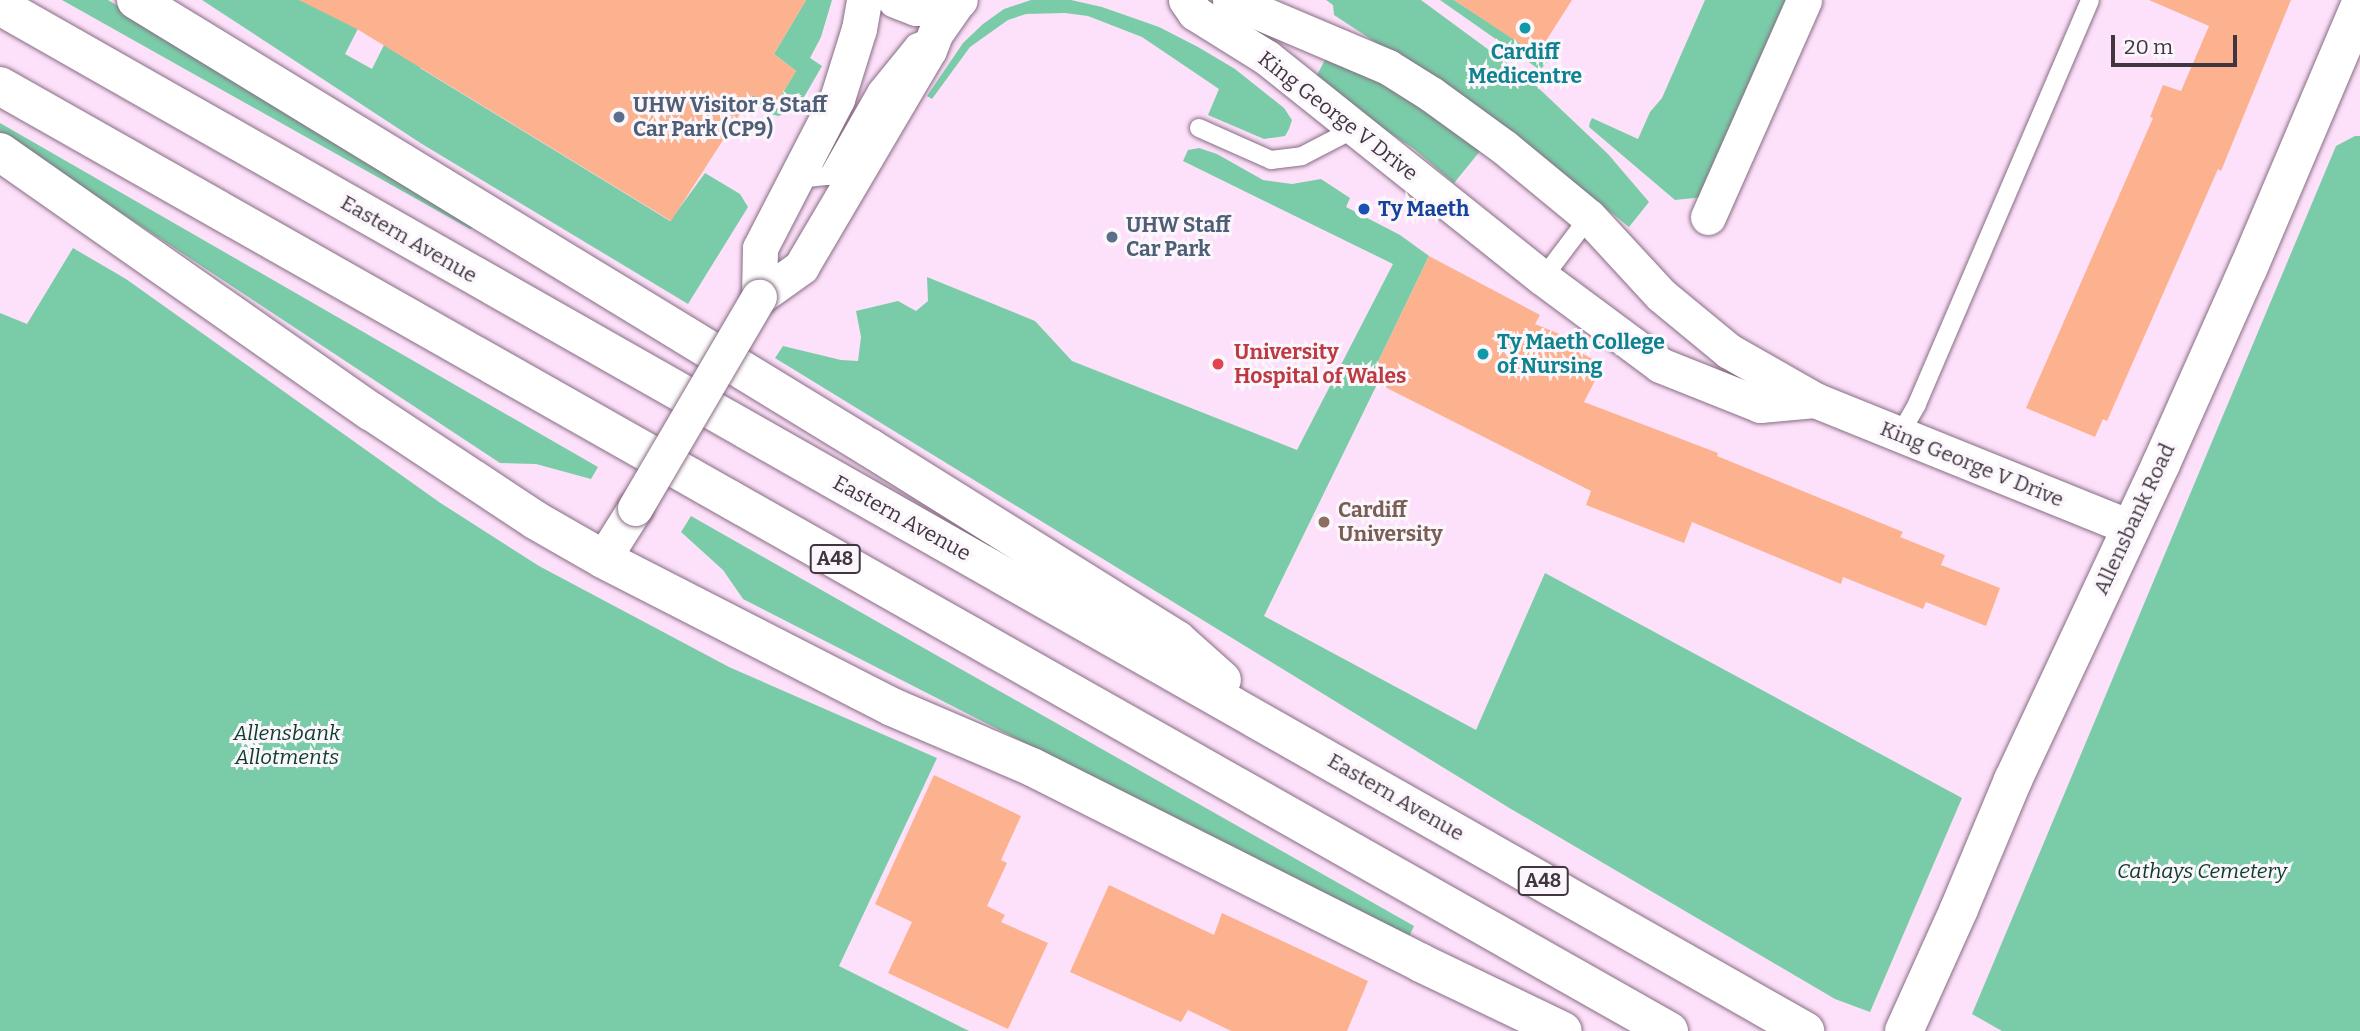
<!DOCTYPE html>
<style>
body{margin:0}
#map{position:relative;width:2360px;height:1031px;overflow:hidden;background:#fde0f9;font-family:Bitter,serif}
div>[style]{position:absolute}
.green>*{inset:0;background:#7acca8}
.building>*{inset:0;background:#fdb28f}
.roads{filter:drop-shadow(0 0 2px #866d83) drop-shadow(0 0 2px #866d83)}
.service>*{height:18px;margin:-9px;padding:0 9px;transform-origin:9px;border-radius:9px;background:#fff}
.minor>*{height:35px;margin:-17.5px;padding:0 17.5px;transform-origin:17.5px;border-radius:17.5px;background:#fff}
.tertiary>*{height:38px;margin:-19px;padding:0 19px;transform-origin:19px;border-radius:19px;background:#fff}
.trunk>*{height:38px;margin:-19px;padding:0 19px;transform-origin:19px;border-radius:19px;background:#fff}
.bridges{filter:drop-shadow(0 0 2px #866d83) drop-shadow(0 0 2px #866d83)}
.minor-bridge>*{height:35px;margin:-17.5px;padding:0 17.5px;transform-origin:17.5px;border-radius:17.5px;background:#fff}
.dots>*{width:19px;height:19px;translate:-50% -50%;box-sizing:border-box;border:4px solid #fbf6fb;border-radius:50%}
span{translate:-50% -50%;white-space:nowrap;text-align:center;line-height:1.15;-webkit-text-stroke:6px #fbf6fb;paint-order:stroke}
.shield-label span{padding:2px 5px;background:#fbf6fb;border:2px solid;border-radius:5px;-webkit-text-stroke-width:0}
.shield-label{font-size:19px;color:#413640;font-weight:700}
.culture-label{font-size:21px;color:#0d838f;font-weight:700}
.left{translate:0 -50%;text-align:left}
.service-label{font-size:21px;color:#4e5e75;font-weight:700}
.street-label{font-size:21px;color:#413640}
.transit-label{font-size:21px;color:#164399;font-weight:700}
.health-label{font-size:21px;color:#be3a42;font-weight:700}
.education-label{font-size:21px;color:#785e54;font-weight:700}
.park-label{font-size:21px;color:#0b3d2b;font-style:italic}
.scale{position:absolute;left:2111px;top:35px;width:126px;height:32px;box-sizing:border-box;border:4px solid #413640;border-top:0;padding-left:9px;font-size:21px;line-height:24px;white-space:nowrap;color:#413640;-webkit-text-stroke:5px #fbf6fb;paint-order:stroke}
</style>
<div id="map">
<div class="green">
<div style="clip-path:polygon(62px 0,108px 0,479px 225px,470px 229px)"></div>
<div style="clip-path:polygon(202px 0,299px 0,364px 17px,345px 54px,372px 69px,390px 33px,427px 54px,420px 68px,670px 221px,705px 173px,740px 194px,748px 207px,688px 304px,422px 144px)"></div>
<div style="clip-path:polygon(806px 0,832px 0,821px 37px,810px 58px,822px 66px,796px 111px,778px 116px,768px 113px,749px 101px,753px 95px,774px 107px,796px 71px,774px 54px)"></div>
<div style="clip-path:polygon(1031px 0,1071px 0,1102px 7px,1159px 27px,1198px 47px,1235px 69px,1284px 108px,1292px 120px,1289px 129px,1285px 136px,1264px 139px,1208px 115px,1219px 89px,1142px 37px,1088px 16px,1065px 13px,1026px 14px,1008px 20px,970px 47px,932px 99px,927px 96px,963px 43px,983px 24px,1004px 9px)"></div>
<div style="clip-path:polygon(1326px 0,1421px 0,1531px 81px,1608px 154px,1649px 202px,1629px 227px,1502px 125px,1334px 15px,1333px 5px)"></div>
<div style="clip-path:polygon(1440px 0,1454px 0,1548px 61px,1540px 70px)"></div>
<div style="clip-path:polygon(1705px 0,1789px 0,1704px 197px,1675px 200px,1589px 127px,1590px 122px,1592px 118px,1638px 139px,1650px 112px,1662px 98px)"></div>
<div style="clip-path:polygon(1327px 56px,1388px 81px,1481px 150px,1454px 183px,1414px 149px,1319px 85px,1316px 77px)"></div>
<div style="clip-path:polygon(0 123px,598px 467px,591px 479px,536px 464px,500px 463px,0 133px)"></div>
<div style="clip-path:polygon(2355px 136px,2360px 136px,2360px 1031px,2002px 1031px,1972px 1014px,2336px 146px)"></div>
<div style="clip-path:polygon(1199px 148px,1217px 154px,1263px 180px,1292px 184px,1321px 179px,1350px 198px,1346px 207px,1400px 235px,1429px 256px,1376px 366px,1384px 370px,1264px 616px,1476px 730px,1545px 573px,1962px 798px,1870px 1012px,1835px 999px,1511px 809px,775px 358px,783px 346px,841px 360px,858px 361px,861px 337px,856px 311px,898px 301px,916px 311px,928px 301px,927px 277px,1035px 321px,1072px 361px,1297px 450px,1393px 264px,1183px 161px,1188px 150px)"></div>
<div style="clip-path:polygon(73px 248px,126px 279px,439px 502px,539px 566px,729px 667px,937px 758px,839px 966px,969px 1031px,0 1031px,0 313px,27px 324px)"></div>
<div style="clip-path:polygon(691px 516px,1414px 926px,1408px 939px,743px 599px,723px 570px,681px 532px)"></div>
</div>
<div class="building">
<div style="clip-path:polygon(299px 0,806px 0,774px 54px,796px 71px,774px 107px,752px 95px,671px 221px,357px 29px)"></div>
<div style="clip-path:polygon(1454px 0,1572px 0,1537px 55px)"></div>
<div style="clip-path:polygon(2149px 0,2291px 0,2221px 171px,2218px 169px,2107px 421px,2103px 419px,2095px 437px,2026px 408px,2153px 118px,2150px 117px,2163px 85px,2181px 91px,2209px 26px)"></div>
<div style="clip-path:polygon(1429px 256px,1540px 315px,1535px 324px,1567px 337px,1565px 344px,1603px 365px,1584px 402px,1718px 453px,1717px 456px,1903px 532px,1900px 537px,1945px 555px,1941px 565px,2000px 588px,1986px 626px,1926px 602px,1923px 609px,1843px 577px,1841px 584px,1692px 522px,1684px 543px,1586px 505px,1591px 491px,1377px 383px,1384px 370px,1376px 366px)"></div>
<div style="clip-path:polygon(934px 775px,1021px 816px,1001px 860px,1007px 863px,987px 906px,1005px 915px,1001px 922px,1048px 943px,1008px 1029px,888px 973px,912px 922px,875px 904px)"></div>
<div style="clip-path:polygon(1109px 885px,1214px 935px,1222px 913px,1368px 981px,1347px 1031px,1231px 1031px,1188px 1010px,1181px 1022px,1070px 972px)"></div>
</div>
<div class="roads">
<div class="service">
<div style="left:1199px;top:128px;width:79px;rotate:24deg"></div>
<div style="left:1271px;top:160px;width:31px;rotate:-7deg"></div>
<div style="left:1302px;top:156px;width:59px;rotate:-27.4deg"></div>
<div style="left:798px;top:179px;width:30px;rotate:-6deg"></div>
<div style="left:828px;top:176px;width:99px;rotate:-60.3deg"></div>
<div style="left:877px;top:90px;width:60px;rotate:-51deg"></div>
<div style="left:915px;top:43px;width:11px;rotate:-22deg"></div>
<div style="left:1543px;top:278px;width:76px;rotate:-53deg"></div>
<div style="left:1900px;top:434px;width:34px;rotate:-60deg"></div>
<div style="left:1917px;top:404px;width:439px;rotate:-66.8deg"></div>
</div>
<div class="minor">
<div style="left:895px;top:0;width:22px;rotate:21deg"></div>
<div style="left:916px;top:8px;width:21px"></div>
<div style="left:937px;top:8px;width:24px;rotate:-19deg"></div>
<div style="left:1186px;top:0;width:16px;rotate:55deg"></div>
<div style="left:1195px;top:13px;width:84px;rotate:31.8deg"></div>
<div style="left:1266px;top:57px;width:354px;rotate:38.6deg"></div>
<div style="left:1543px;top:278px;width:146px;rotate:36.6deg"></div>
<div style="left:1660px;top:365px;width:108px;rotate:21.8deg"></div>
<div style="left:1760px;top:405px;width:55px;rotate:-5.2deg"></div>
<div style="left:1230px;top:0;width:172px;rotate:23deg"></div>
<div style="left:1388px;top:67px;width:51px;rotate:32.1deg"></div>
<div style="left:1431px;top:94px;width:90px;rotate:36deg"></div>
<div style="left:1504px;top:147px;width:110px;rotate:39.5deg"></div>
<div style="left:1589px;top:217px;width:106px;rotate:47.3deg"></div>
<div style="left:1661px;top:295px;width:88px;rotate:39.5deg"></div>
<div style="left:1729px;top:351px;width:99px;rotate:29.7deg"></div>
<div style="left:1815px;top:400px;width:339px;rotate:22deg"></div>
<div style="left:1708px;top:217px;width:237px;rotate:-66.1deg"></div>
<div style="left:759px;top:297px;width:52px;rotate:-35.5deg"></div>
<div style="left:801px;top:267px;width:252px;rotate:-59.5deg"></div>
<div style="left:929px;top:50px;width:17px;rotate:-69deg"></div>
<div style="left:935px;top:34px;width:39px;rotate:-55deg"></div>
<div style="left:759px;top:297px;width:49px;rotate:-88.8deg"></div>
<div style="left:760px;top:248px;width:168px;rotate:-62.7deg"></div>
<div style="left:837px;top:99px;width:73px;rotate:-72.6deg"></div>
<div style="left:859px;top:29px;width:29px;rotate:-80deg"></div>
<div style="left:603px;top:559px;width:60px;rotate:-57.9deg"></div>
</div>
<div class="tertiary">
<div style="left:1904px;top:1031px;width:134px;rotate:-65.7deg"></div>
<div style="left:1959px;top:909px;width:140px;rotate:-67.3deg"></div>
<div style="left:2013px;top:780px;width:349px;rotate:-64.9deg"></div>
<div style="left:2161px;top:464px;width:214px;rotate:-66deg"></div>
<div style="left:2248px;top:269px;width:287px;rotate:-67deg"></div>
</div>
<div class="trunk">
<div style="left:136px;top:0;width:860px;rotate:31.4deg"></div>
<div style="left:870px;top:448px;width:362px;rotate:32deg"></div>
<div style="left:1177px;top:640px;width:60px;rotate:41.6deg"></div>
<div style="left:0;top:6px;width:2076px;rotate:29.59deg"></div>
<div style="left:0;top:86px;width:1918px;rotate:29.52deg"></div>
<div style="left:0;top:152px;width:454px;rotate:35deg"></div>
<div style="left:372px;top:412px;width:196px;rotate:33.5deg"></div>
<div style="left:535px;top:520px;width:78px;rotate:29.8deg"></div>
<div style="left:603px;top:559px;width:325px;rotate:27.1deg"></div>
<div style="left:892px;top:707px;width:152px;rotate:23.2deg"></div>
<div style="left:1032px;top:767px;width:436px;rotate:26.7deg"></div>
<div style="left:1421px;top:963px;width:157px;rotate:25.6deg"></div>
</div>
</div>
<div class="bridges">
<div class="minor-bridge">
<div style="left:635px;top:508px;width:245px;rotate:-59.6deg"></div>
</div>
</div>
<div class="dots">
<div style="left:1525px;top:28px;background:#0f9aa8"></div>
<div style="left:619px;top:117px;background:#5c6f8a"></div>
<div style="left:1364px;top:209px;background:#1a4fb4"></div>
<div style="left:1112px;top:237px;background:#5c6f8a"></div>
<div style="left:1483px;top:354px;background:#0f9aa8"></div>
<div style="left:1218px;top:364px;background:#e0444e"></div>
<div style="left:1324px;top:522px;background:#8d6e63"></div>
</div>
<div class="shield-label">
<span style="left:835px;top:559px">A48</span>
<span style="left:1543px;top:881px">A48</span>
</div>
<div class="culture-label">
<span style="left:1525px;top:64px">Cardiff<br>Medicentre</span>
<span class="left" style="left:1497px;top:354px">Ty Maeth College<br>of Nursing</span>
</div>
<div class="service-label">
<span class="left" style="left:633px;top:117px">UHW Visitor &amp; Staff<br>Car Park (CP9)</span>
<span class="left" style="left:1126px;top:237px">UHW Staff<br>Car Park</span>
</div>
<div class="street-label">
<span style="left:1338px;top:116px;rotate:38deg">King George V Drive</span>
<span style="left:409px;top:239px;rotate:30deg">Eastern Avenue</span>
<span style="left:1972px;top:464px;rotate:22deg">King George V Drive</span>
<span style="left:902px;top:518px;rotate:29deg">Eastern Avenue</span>
<span style="left:2134px;top:519px;rotate:-65deg">Allensbank Road</span>
<span style="left:1396px;top:797px;rotate:30deg">Eastern Avenue</span>
</div>
<div class="transit-label">
<span class="left" style="left:1378px;top:209px">Ty Maeth</span>
</div>
<div class="health-label">
<span class="left" style="left:1234px;top:364px">University<br>Hospital of Wales</span>
</div>
<div class="education-label">
<span class="left" style="left:1338px;top:522px">Cardiff<br>University</span>
</div>
<div class="park-label">
<span style="left:287px;top:745px">Allensbank<br>Allotments</span>
<span style="left:2202px;top:871px">Cathays Cemetery</span>
</div>
<div class="scale">20 m</div>
</div>
